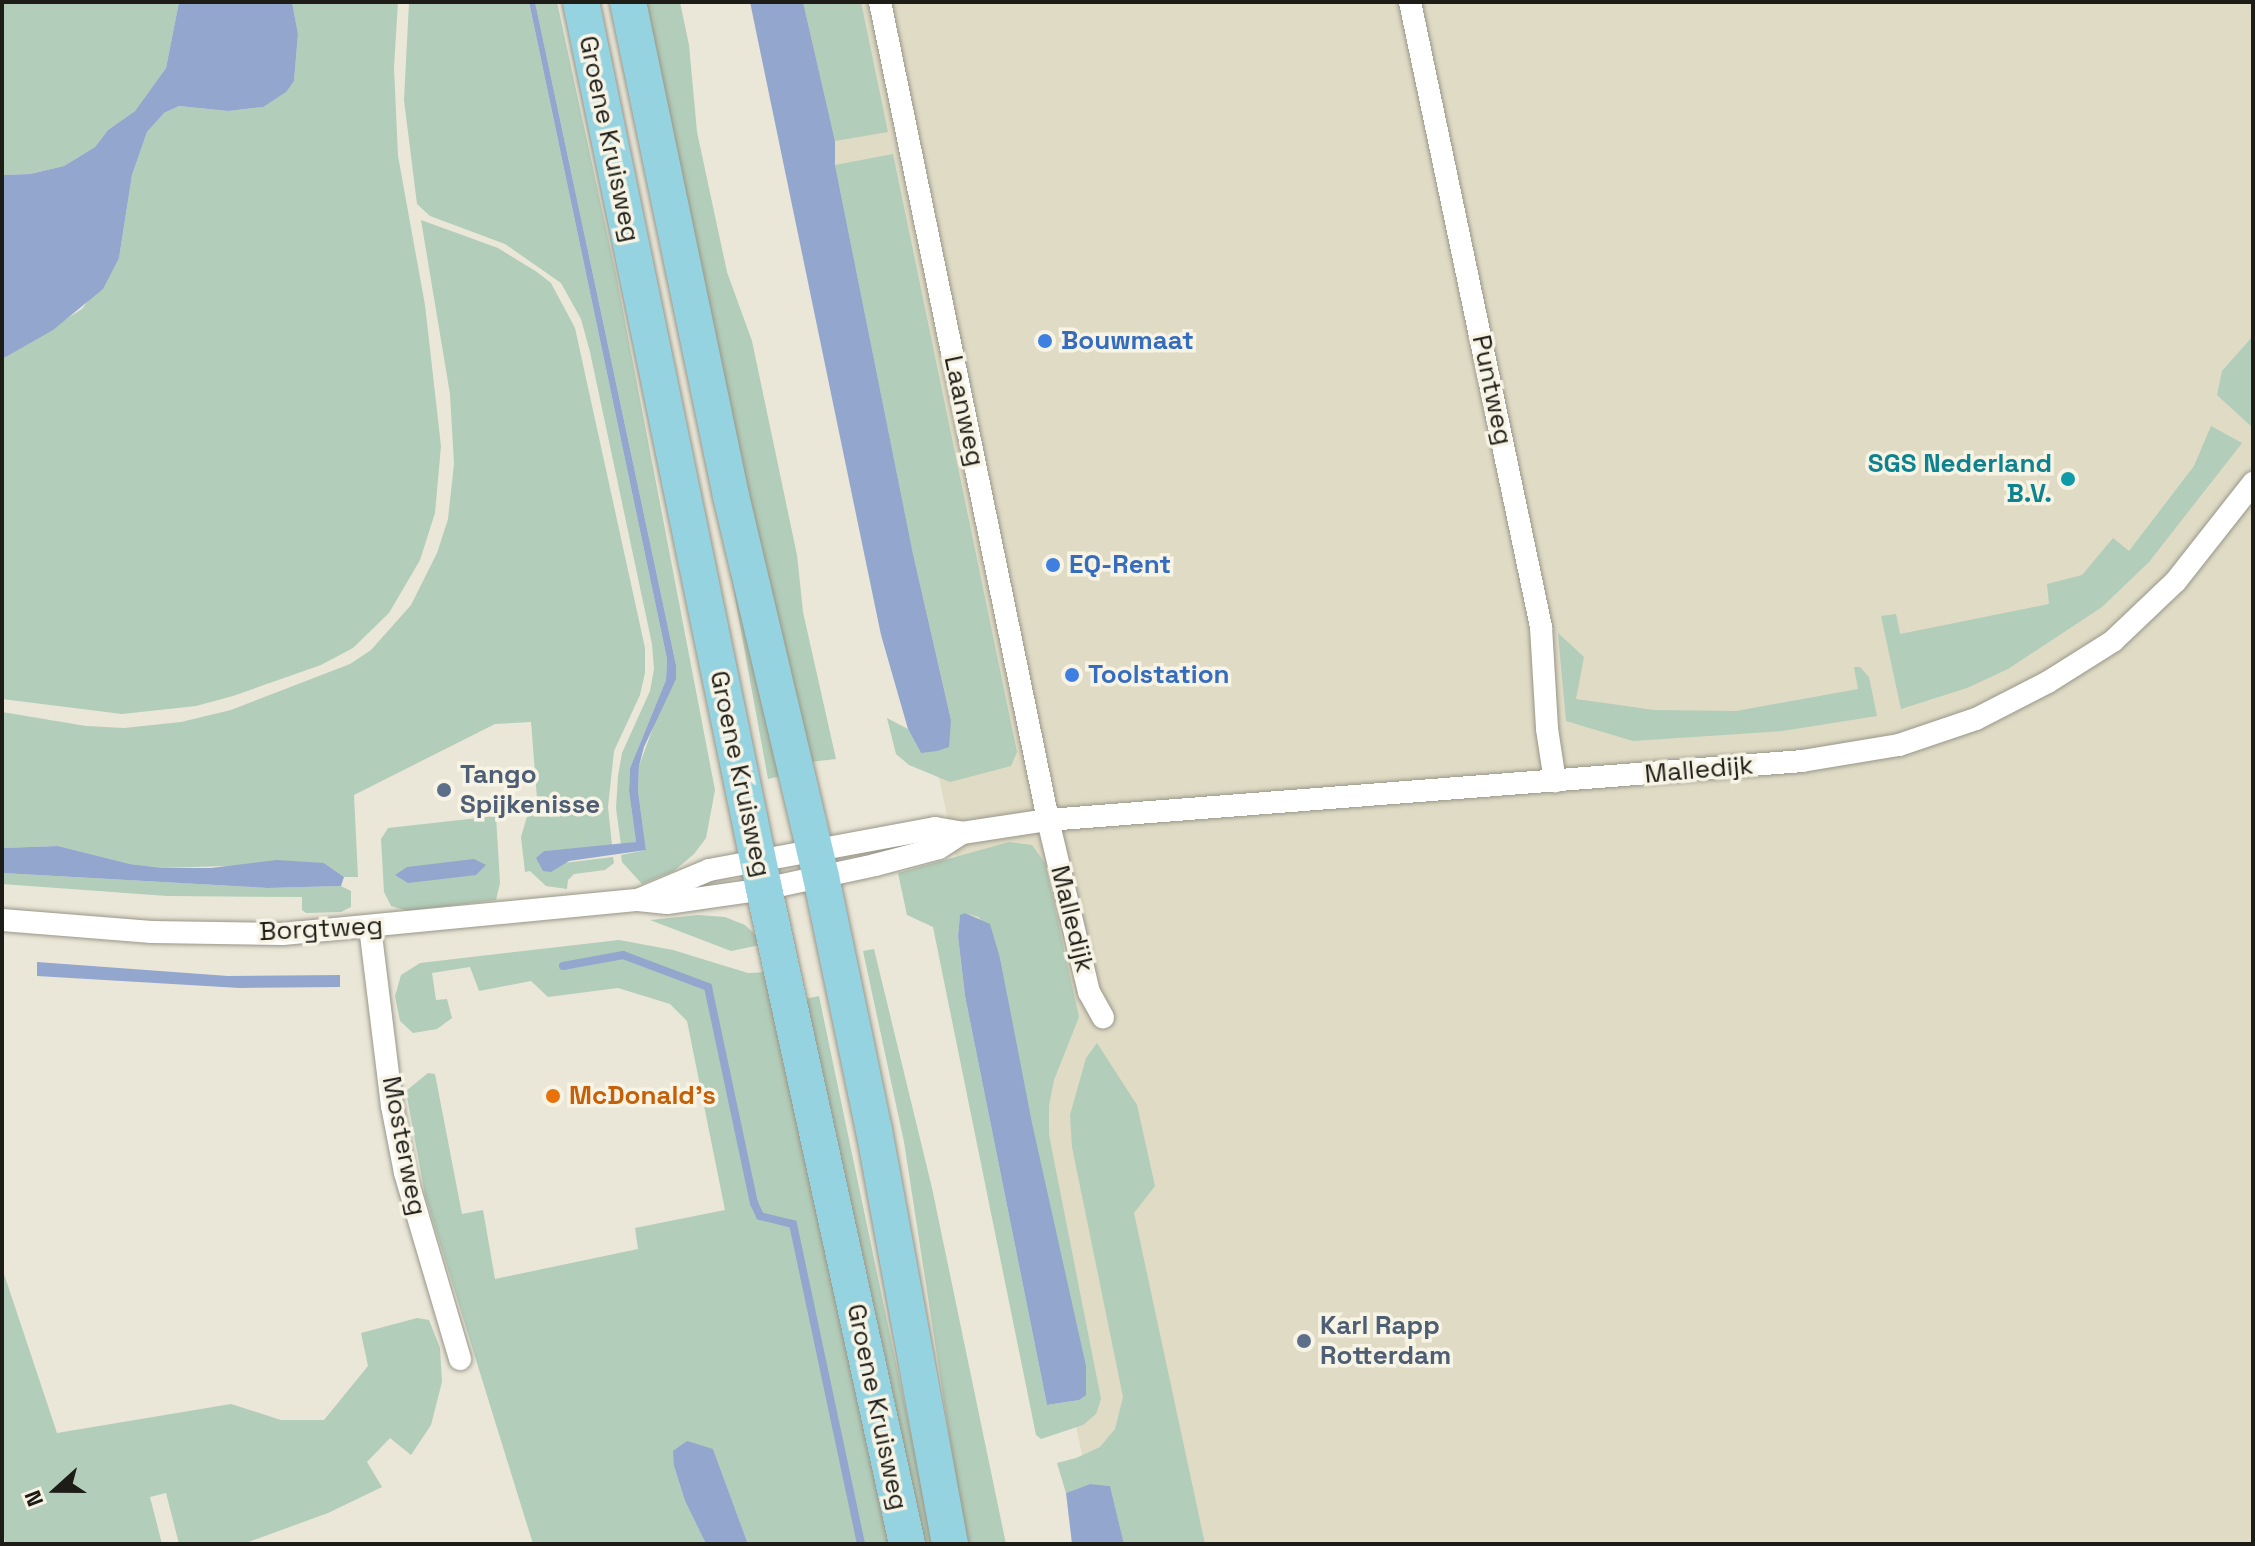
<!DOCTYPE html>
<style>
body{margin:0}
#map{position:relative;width:2255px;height:1546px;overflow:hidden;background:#eae7d8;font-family:"Space Grotesk",sans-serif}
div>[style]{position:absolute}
.built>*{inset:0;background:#dfdbc5}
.green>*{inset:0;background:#b2cdb9}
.water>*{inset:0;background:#93a6ce}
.stream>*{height:8px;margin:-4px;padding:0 4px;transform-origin:4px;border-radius:4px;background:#93a6ce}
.roads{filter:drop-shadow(0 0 2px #999689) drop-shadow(0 0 2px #999689)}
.minor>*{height:22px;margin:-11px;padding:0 11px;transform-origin:11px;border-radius:11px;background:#fff}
.primary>*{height:36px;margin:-18px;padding:0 18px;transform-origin:18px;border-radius:18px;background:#95d3e0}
.dots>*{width:22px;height:22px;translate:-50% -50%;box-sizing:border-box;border:4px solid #f7f4e6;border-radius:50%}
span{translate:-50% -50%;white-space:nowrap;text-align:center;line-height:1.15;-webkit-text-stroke:7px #f7f4e6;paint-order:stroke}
.street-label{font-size:26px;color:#1d1c17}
.shop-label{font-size:26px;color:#366cbe;font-weight:700}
.left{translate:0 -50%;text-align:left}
.culture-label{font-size:26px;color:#0d838f;font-weight:700}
.right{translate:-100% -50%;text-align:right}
.service-label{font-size:26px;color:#4e5e75;font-weight:700}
.food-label{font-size:26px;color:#c56008;font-weight:700}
.frame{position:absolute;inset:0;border:4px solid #1d1c17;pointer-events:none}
.north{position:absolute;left:16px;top:1450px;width:80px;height:80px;-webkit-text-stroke:6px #f7f4e6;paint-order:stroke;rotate:249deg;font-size:22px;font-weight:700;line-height:32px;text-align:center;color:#1d1c17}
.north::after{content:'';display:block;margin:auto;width:28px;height:36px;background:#1d1c17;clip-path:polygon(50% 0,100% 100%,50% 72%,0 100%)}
</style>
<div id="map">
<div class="built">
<div style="clip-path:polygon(775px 2px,2253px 2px,2253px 1544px,1101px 1544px)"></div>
</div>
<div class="green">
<div style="clip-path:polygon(2px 2px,179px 2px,166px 68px,135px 111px,108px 130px,95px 147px,64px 166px,30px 174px,2px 175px)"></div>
<div style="clip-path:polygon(292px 2px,398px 2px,394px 67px,398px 156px,425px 305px,441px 446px,435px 513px,420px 560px,389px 613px,353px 648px,321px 665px,233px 696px,196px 706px,122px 714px,2px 699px,2px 359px,82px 309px,119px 258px,132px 175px,147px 132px,164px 113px,179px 106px,228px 111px,262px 107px,294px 81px,298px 34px)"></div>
<div style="clip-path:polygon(409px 2px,529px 2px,667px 659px,666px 680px,630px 768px,629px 791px,636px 842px,621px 845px,616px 808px,618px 776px,622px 753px,650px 691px,654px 669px,652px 644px,590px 352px,581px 319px,561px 283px,505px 244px,430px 216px,417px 204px,404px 100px)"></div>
<div style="clip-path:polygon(535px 2px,557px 2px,616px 274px,715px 790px,706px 838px,694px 854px,674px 871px,642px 884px,622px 862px,621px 855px,646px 850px,638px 791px,639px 766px,676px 665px)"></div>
<div style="clip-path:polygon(639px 2px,680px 2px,689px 45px,697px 132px,727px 272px,752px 341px,797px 555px,803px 612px,836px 759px,810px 762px,716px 360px)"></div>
<div style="clip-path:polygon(803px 2px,861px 2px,888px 132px,835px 141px)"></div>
<div style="clip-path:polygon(893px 154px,1017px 752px,1011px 766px,950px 782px,909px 765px,896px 754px,887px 718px,908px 729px,921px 753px,951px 719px,913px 554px,835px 165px)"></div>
<div style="clip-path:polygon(421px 220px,498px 248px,537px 272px,551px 283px,575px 328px,645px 648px,645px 673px,640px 695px,614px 751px,608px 807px,612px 845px,544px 851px,537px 858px,564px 863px,613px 857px,614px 863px,605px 870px,574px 874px,568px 880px,567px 889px,546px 886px,530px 871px,525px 872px,521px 837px,528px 813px,538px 811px,531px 722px,495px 724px,354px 795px,358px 877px,344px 877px,324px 863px,163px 868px,130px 864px,58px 846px,2px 848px,2px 712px,86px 726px,124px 728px,181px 722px,231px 710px,350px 664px,371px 650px,411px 605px,437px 553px,448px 519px,454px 464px,450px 394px)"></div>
<div style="clip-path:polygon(2253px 336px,2253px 428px,2217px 395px,2222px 371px)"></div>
<div style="clip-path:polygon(2211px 426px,2242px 443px,2149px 562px,2102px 607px,2008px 669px,1967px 688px,1901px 709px,1881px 616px,1896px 614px,1900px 634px,2049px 604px,2047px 584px,2082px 575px,2113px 538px,2129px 551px,2194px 466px)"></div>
<div style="clip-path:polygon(715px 488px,785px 775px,768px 779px)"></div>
<div style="clip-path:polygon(1558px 633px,1584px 657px,1576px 699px,1654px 710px,1736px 711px,1858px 689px,1854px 667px,1860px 667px,1869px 677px,1877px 716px,1782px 731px,1633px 741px,1566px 721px)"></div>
<div style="clip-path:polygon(496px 816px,500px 883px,496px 900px,408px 911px,391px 906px,384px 892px,381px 839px,388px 828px)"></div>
<div style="clip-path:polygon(evenodd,1009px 842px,1032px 845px,1045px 863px,1079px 1017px,1054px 1080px,1049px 1105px,1049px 1135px,1101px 1399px,1096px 1414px,1083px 1425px,1041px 1439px,1036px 1435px,933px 927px,907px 915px,898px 873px,1009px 842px,965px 913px,979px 917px,1000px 958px,1079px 1400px,1047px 1405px,965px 996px,958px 936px,960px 916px,965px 913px)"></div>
<div style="clip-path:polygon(2px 873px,268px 888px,341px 886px,351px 891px,351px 907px,341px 912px,306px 913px,302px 910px,302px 897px,167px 896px,2px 884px)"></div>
<div style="clip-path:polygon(698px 915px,725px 917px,745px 925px,758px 937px,760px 945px,731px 951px,650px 920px)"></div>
<div style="clip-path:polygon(619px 940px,673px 950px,748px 973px,770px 972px,896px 1544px,748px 1544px,713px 1449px,674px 1466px,685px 1501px,706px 1544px,533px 1544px,425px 1195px,406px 1091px,428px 1073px,435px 1074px,462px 1214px,483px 1210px,495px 1279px,638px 1249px,635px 1228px,725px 1210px,687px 1021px,670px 1004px,618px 988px,548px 997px,531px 981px,479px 991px,470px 967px,432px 973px,436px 1000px,447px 999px,452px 1018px,437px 1029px,413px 1033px,400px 1021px,395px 996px,401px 975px,420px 963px)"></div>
<div style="clip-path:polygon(874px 949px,932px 1188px,1006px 1544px,966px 1544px,904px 1142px,863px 951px)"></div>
<div style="clip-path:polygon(819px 996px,860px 1192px,934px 1544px,922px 1544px,805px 999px)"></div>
<div style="clip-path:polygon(1097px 1043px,1137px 1105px,1155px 1186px,1134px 1213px,1205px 1544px,1124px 1544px,1110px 1486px,1090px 1484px,1066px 1493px,1057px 1463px,1076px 1458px,1100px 1447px,1115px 1429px,1123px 1397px,1072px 1147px,1070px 1115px,1086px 1058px)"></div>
<div style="clip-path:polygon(2px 1268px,57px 1433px,231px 1404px,281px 1420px,324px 1420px,368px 1366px,361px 1333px,417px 1318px,429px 1320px,440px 1348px,442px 1382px,431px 1425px,411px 1455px,390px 1438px,367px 1462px,382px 1487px,328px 1513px,243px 1544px,179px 1544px,166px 1493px,150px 1497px,162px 1544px,5px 1544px,2px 1523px)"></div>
</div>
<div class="water">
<div style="clip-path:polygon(179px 2px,292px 2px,298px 34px,294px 81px,286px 92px,263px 107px,228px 111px,179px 106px,164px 113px,147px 132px,132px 175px,119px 258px,103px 289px,53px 330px,2px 359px,2px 175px,30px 174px,64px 166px,95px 147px,108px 130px,135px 111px,166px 68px)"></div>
<div style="clip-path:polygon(529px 2px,535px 2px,676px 665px,676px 679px,644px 747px,639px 766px,638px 791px,646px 850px,569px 861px,551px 872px,543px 871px,536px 858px,544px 851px,636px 842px,629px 791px,630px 768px,666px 680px,667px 659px)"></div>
<div style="clip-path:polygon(750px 2px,803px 2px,835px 141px,835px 165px,913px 554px,951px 720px,949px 747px,937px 751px,921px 753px,908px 729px,881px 635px)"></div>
<div style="clip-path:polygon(58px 846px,130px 864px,163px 868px,211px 868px,277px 860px,324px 863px,344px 877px,341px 886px,268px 888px,2px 873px,2px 848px)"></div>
<div style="clip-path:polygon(474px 859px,486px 865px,476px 875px,408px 883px,395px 875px,407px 867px)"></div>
<div style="clip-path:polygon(965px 913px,990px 924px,1000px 958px,1032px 1123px,1086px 1366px,1086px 1395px,1079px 1400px,1047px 1405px,965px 996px,958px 936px,960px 915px)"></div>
<div style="clip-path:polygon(37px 962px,228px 976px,340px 975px,340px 987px,240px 988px,37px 976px)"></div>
<div style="clip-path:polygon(687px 1441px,713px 1449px,748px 1544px,706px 1544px,685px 1501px,674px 1466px,673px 1451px)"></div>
<div style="clip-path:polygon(1090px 1484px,1110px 1486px,1124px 1544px,1072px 1544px,1066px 1493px)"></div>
</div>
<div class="stream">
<div style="left:563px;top:966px;width:61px;rotate:-10.4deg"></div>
<div style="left:623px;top:955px;width:91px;rotate:20.6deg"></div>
<div style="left:708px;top:987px;width:221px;rotate:78deg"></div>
<div style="left:754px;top:1203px;width:14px;rotate:65deg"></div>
<div style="left:760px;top:1216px;width:34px;rotate:14deg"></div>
<div style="left:793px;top:1224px;width:327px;rotate:78deg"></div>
</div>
<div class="roads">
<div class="minor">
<div style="left:880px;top:2px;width:835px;rotate:78.39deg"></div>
<div style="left:1048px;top:820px;width:177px;rotate:76.6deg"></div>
<div style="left:1089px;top:992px;width:29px;rotate:61deg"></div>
<div style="left:1410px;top:2px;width:639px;rotate:78.16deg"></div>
<div style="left:1541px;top:627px;width:102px;rotate:86.6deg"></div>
<div style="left:1547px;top:729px;width:53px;rotate:81.3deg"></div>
<div style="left:638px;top:900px;width:77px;rotate:-22.9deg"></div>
<div style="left:709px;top:870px;width:230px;rotate:-10.5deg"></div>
<div style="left:935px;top:828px;width:27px;rotate:10deg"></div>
<div style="left:962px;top:833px;width:87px;rotate:-8.6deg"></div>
<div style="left:1048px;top:820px;width:756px;rotate:-4.47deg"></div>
<div style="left:1802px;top:761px;width:98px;rotate:-9.4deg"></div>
<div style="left:1899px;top:745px;width:81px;rotate:-18.7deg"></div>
<div style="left:1976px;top:719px;width:81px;rotate:-27.2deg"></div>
<div style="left:2048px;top:682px;width:77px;rotate:-32.2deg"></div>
<div style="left:2113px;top:641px;width:87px;rotate:-43.6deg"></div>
<div style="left:2176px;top:581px;width:125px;rotate:-51.8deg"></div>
<div style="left:2px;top:920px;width:150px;rotate:4.6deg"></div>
<div style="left:152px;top:932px;width:131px;rotate:0.9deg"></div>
<div style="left:283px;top:934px;width:357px;rotate:-5.5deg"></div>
<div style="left:638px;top:900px;width:29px;rotate:6deg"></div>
<div style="left:667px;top:903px;width:98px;rotate:-8.2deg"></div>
<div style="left:764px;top:889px;width:114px;rotate:-12.2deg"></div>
<div style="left:875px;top:865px;width:66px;rotate:-14.9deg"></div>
<div style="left:939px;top:848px;width:27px;rotate:-33deg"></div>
<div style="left:370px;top:927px;width:180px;rotate:83deg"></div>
<div style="left:392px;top:1106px;width:68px;rotate:79deg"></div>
<div style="left:405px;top:1173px;width:194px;rotate:73.5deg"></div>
</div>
<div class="primary">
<div style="left:581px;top:2px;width:906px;rotate:78.34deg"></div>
<div style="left:764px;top:889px;width:670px;rotate:77.68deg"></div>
<div style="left:628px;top:2px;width:505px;rotate:78.22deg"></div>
<div style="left:731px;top:496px;width:391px;rotate:76.7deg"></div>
<div style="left:821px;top:877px;width:258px;rotate:78.2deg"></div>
<div style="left:874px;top:1130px;width:421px;rotate:79.6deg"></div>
</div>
</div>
<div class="dots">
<div style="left:1045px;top:341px;background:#3f7fe0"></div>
<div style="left:2068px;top:479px;background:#0f9aa8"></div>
<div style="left:1053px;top:565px;background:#3f7fe0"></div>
<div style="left:1072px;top:675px;background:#3f7fe0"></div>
<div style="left:444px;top:790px;background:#5c6f8a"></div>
<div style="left:553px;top:1096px;background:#e8710a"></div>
<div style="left:1304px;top:1341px;background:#5c6f8a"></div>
</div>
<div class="street-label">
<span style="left:609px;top:139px;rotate:78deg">Groene Kruisweg</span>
<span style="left:1492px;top:390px;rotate:78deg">Puntweg</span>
<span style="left:964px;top:411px;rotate:78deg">Laanweg</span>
<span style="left:1699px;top:770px;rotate:-5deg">Malledijk</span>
<span style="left:740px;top:774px;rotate:78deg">Groene Kruisweg</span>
<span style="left:1072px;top:919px;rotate:76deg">Malledijk</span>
<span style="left:321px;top:929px;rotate:-3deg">Borgtweg</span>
<span style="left:404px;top:1146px;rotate:79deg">Mosterweg</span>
<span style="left:877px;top:1407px;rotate:78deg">Groene Kruisweg</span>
</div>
<div class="shop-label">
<span class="left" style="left:1061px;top:341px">Bouwmaat</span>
<span class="left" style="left:1069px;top:565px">EQ-Rent</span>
<span class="left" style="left:1088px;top:675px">Toolstation</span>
</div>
<div class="culture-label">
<span class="right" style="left:2052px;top:479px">SGS Nederland<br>B.V.</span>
</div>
<div class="service-label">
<span class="left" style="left:460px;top:790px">Tango<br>Spijkenisse</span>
<span class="left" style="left:1320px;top:1341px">Karl Rapp<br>Rotterdam</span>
</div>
<div class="food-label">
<span class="left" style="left:569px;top:1096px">McDonald's</span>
</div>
<div class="frame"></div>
<div class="north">N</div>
</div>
